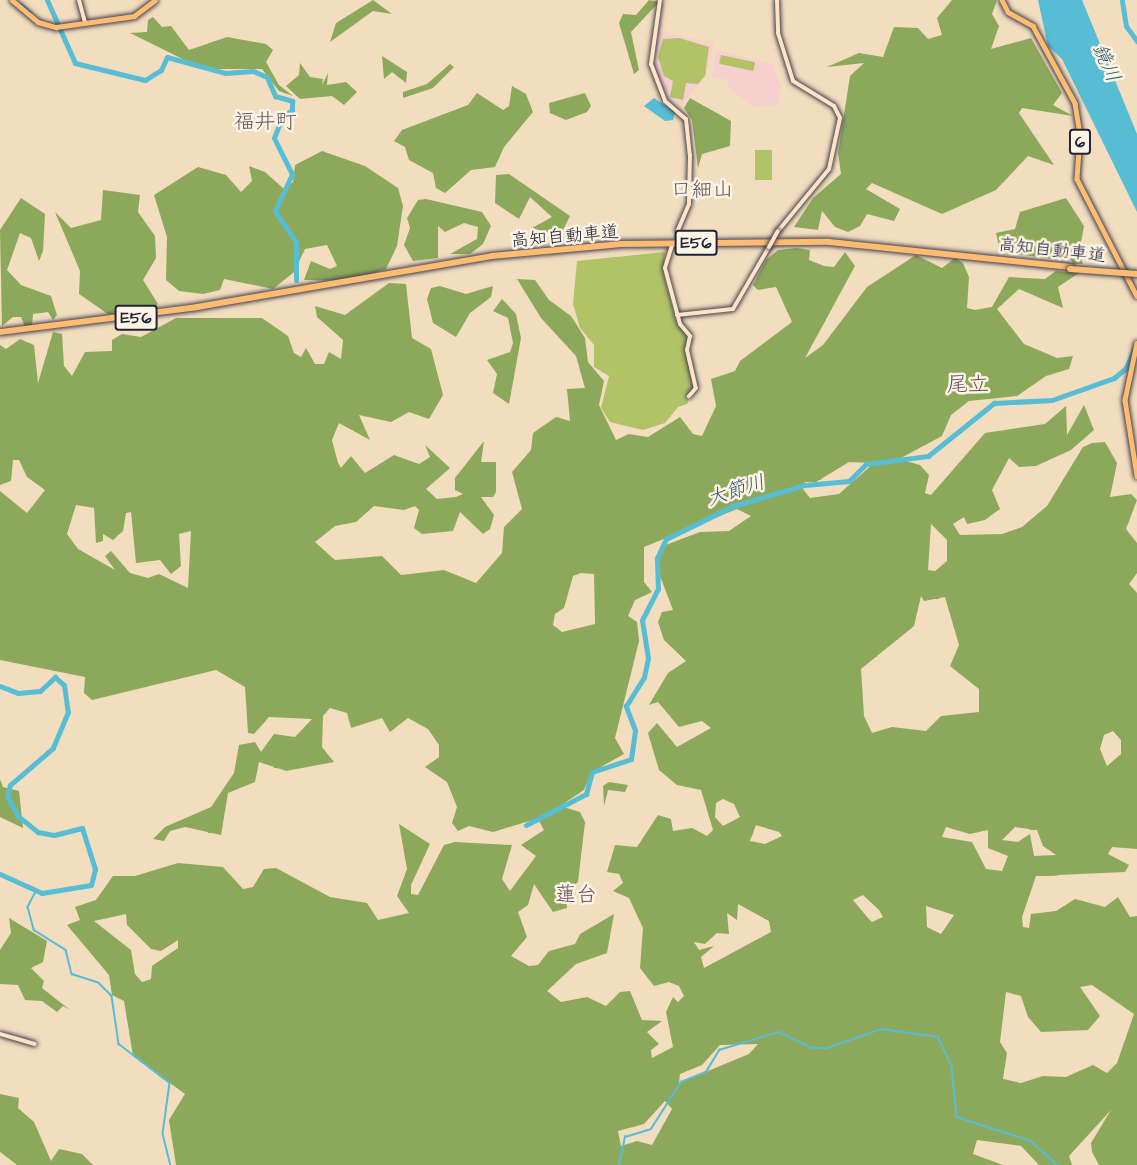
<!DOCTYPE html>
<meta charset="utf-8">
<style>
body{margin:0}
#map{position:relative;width:1137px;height:1165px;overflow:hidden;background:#f2ddbe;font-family:"Architects Daughter","Klee One",sans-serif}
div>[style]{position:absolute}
.built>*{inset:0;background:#f7d0ce}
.green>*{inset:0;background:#b1c366;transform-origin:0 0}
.forest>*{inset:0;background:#8ca95b}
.water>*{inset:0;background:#57bdd5}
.stream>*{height:1.5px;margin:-0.75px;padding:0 0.75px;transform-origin:0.75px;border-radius:0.75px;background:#57bdd5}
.river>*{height:5px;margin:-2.5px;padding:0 2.5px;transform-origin:2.5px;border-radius:2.5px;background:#57bdd5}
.secondary-tunnel>*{height:4px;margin-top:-2px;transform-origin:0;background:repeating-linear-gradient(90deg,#c8b8a4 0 4px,transparent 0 6px)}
.roads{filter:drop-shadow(0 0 2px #413e4f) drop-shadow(0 0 2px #413e4f)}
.secondary>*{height:4px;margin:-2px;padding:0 2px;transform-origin:2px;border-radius:2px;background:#fee4c5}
.primary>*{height:4.5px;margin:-2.25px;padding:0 2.25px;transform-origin:2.25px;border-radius:2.25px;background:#fdbc6f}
.highway>*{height:6px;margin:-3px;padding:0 3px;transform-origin:3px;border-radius:3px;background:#fdbc6f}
.bridges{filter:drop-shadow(0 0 2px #413e4f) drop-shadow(0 0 2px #413e4f)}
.secondary-bridge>*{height:4px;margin:-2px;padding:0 2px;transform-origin:2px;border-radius:2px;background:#fee4c5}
.highway-bridge>*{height:6px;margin:-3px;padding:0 3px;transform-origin:3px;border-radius:3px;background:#fdbc6f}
span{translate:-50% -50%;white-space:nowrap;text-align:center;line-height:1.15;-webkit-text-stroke:5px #fcf5e5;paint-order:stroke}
.shield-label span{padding:2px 4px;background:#fcf5e5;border:2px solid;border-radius:4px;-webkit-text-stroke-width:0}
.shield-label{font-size:16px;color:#22223b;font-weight:700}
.street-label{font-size:18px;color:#22223b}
.water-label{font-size:20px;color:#355871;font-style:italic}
.quarter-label{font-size:21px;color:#695359}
</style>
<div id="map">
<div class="built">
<div style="clip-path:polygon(658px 32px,714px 43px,706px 75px,683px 104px,667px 101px,654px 68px)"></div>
<div style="clip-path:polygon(716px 50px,773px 64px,781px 86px,778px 105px,753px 107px,727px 86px,728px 80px,712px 77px)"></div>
</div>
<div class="green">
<div style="clip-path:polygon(679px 38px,709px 47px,705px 76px,698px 84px,686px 83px,683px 100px,670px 97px,673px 81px,664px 76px,658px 57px,663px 39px)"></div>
<div style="left:721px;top:55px;width:35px;height:9px;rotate:12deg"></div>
<div style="left:755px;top:150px;width:17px;height:30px"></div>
<div style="clip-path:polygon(665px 252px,663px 272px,676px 323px,688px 336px,685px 349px,694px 388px,687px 404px,678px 407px,665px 423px,643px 430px,610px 422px,601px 408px,609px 376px,594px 367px,594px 345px,580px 328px,573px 304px,577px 261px)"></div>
</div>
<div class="forest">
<div style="clip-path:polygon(373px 0,392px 14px,373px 11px,330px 42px,336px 23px)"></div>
<div style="clip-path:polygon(649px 0,659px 2px,631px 32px,639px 70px,634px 74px,619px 23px,623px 14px,636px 15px)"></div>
<div style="clip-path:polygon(952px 0,997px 0,992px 14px,999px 26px,991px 49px,1031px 38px,1062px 93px,1053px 105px,1073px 116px,1022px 108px,1019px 113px,1054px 165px,1028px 156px,996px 190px,942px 214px,872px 183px,866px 189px,900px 209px,894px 221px,867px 214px,860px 226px,848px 232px,835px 227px,822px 211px,818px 230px,794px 227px,813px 198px,841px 174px,838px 153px,850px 76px,864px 63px,827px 67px,859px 53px,883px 57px,894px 27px,918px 28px,928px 39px,942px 35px,937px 18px)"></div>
<div style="clip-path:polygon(153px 17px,162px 27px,171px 26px,189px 50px,227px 37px,266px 44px,273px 50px,266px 62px,279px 85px,293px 96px,279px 91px,262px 69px,203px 69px,130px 33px,147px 32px,148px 20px)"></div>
<div style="clip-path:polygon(382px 56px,407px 72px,406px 83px,392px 72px,384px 79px)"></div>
<div style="clip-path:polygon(300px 63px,310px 77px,323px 79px,322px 85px,328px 73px,327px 85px,346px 82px,357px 92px,344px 105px,332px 96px,300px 99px,286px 86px,299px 75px)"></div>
<div style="clip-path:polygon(450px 64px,454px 67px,433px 88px,403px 98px,403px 92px,427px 84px)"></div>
<div style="clip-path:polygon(512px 86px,526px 94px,533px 112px,504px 147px,495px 167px,471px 170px,445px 193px,436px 188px,433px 173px,409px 160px,405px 147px,394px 141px,402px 130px,468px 105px,477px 93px,503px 110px,509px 106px)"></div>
<div style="clip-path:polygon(585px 93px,591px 106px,587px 112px,566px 120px,550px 113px,549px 103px)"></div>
<div style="clip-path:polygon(690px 98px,731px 121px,730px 146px,702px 154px,698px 168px,692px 120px,684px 108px)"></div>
<div style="clip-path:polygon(322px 151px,365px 166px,398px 188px,403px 206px,397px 246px,386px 269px,349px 281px,304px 280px,311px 261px,330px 269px,337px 266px,327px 245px,305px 249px,294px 272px,273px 289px,224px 279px,220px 290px,203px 294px,179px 291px,166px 280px,167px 237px,154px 195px,198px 167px,226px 175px,241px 192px,252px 181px,249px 166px,265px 172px,284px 189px,293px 182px,295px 165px)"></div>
<div style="clip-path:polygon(509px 174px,570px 216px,560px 236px,532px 228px,552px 217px,530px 197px,519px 219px,495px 203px,496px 175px)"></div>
<div style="clip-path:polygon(103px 190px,140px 195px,138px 212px,155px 236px,156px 258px,143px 280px,158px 304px,150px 312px,108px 314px,79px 294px,80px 271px,55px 212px,71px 228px,101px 220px)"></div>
<div style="clip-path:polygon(21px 198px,45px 214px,43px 251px,39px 261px,31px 238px,20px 233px,7px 270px,21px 285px,51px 296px,57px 315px,53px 320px,48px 312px,33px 314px,32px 326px,25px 327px,21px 317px,13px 317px,2px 326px,0 230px)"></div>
<div style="clip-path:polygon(1066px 198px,1084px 226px,1079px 254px,1083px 264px,1073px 264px,1068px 254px,1054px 259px,1000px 252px,996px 233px,1015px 229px,1020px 212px)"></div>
<div style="clip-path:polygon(426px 199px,482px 212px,491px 226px,483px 244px,470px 254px,450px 254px,477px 239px,478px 227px,464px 223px,445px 232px,438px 226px,438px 258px,413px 261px,404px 245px,410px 228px,407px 218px,418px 200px)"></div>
<div style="clip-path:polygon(evenodd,797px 248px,810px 250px,809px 260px,824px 266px,834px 267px,845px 252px,855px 266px,805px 358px,823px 345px,867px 287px,916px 255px,942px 268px,955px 258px,963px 263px,969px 277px,967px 308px,975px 310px,992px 307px,1009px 277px,1045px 279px,1056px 271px,1079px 273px,1058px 287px,1063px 308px,1019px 289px,997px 309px,1024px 344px,1057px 358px,1073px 356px,1069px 369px,1046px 376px,1017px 396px,969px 401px,951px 415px,942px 436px,899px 459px,920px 465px,929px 475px,925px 493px,931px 495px,985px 433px,1045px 424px,1066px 406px,1067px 435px,1084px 405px,1094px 430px,1071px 450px,1036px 466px,1019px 467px,1009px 458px,992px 490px,1000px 509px,985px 520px,967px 524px,964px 517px,953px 524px,960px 535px,1002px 534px,1022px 527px,1047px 506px,1083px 447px,1092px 443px,1105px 442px,1117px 463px,1110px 497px,1131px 494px,1137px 500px,1126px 529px,1137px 543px,1137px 573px,1129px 584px,1137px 593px,1137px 849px,1112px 847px,1108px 854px,1129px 865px,1125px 872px,1036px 876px,1022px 917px,1023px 927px,1029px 928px,1031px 914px,1056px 911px,1075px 899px,1105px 907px,1118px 897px,1130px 917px,1137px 916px,1137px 1165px,1099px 1165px,1092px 1152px,1091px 1143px,1111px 1110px,1069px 1156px,1072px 1165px,1039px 1165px,1021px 1146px,977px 1140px,973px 1154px,1003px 1165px,176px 1165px,169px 1120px,185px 1094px,133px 1056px,124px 1001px,112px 995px,109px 975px,67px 925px,80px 920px,75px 907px,96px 900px,113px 876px,135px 876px,178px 863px,223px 867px,243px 889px,253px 887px,264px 869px,276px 868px,330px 897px,367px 903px,378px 920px,409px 913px,397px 896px,407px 869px,399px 824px,430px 844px,411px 885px,411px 894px,418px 895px,444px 845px,455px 842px,512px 845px,502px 879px,510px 891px,536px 856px,521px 845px,544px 830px,539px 821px,529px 821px,493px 832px,469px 826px,458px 831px,452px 823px,457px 807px,447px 782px,425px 767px,439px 757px,439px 745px,428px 729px,408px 718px,390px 732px,382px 718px,351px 728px,347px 713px,330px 708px,323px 716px,322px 747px,334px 762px,286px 771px,259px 762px,255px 782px,228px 793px,221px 835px,185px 827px,170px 831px,164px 841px,153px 839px,165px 827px,211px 807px,234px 773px,239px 745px,255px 742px,261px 752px,274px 734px,295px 737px,312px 719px,269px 717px,254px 734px,248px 733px,245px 687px,216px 670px,92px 700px,84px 693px,85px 677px,0 660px,0 491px,27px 513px,45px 490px,27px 477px,19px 460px,13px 460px,11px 481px,0 485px,0 345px,6px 349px,20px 339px,34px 345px,38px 383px,53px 332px,62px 334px,64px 366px,72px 376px,85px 352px,112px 351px,112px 340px,122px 334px,141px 337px,176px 318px,262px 318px,288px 336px,294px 353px,301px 357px,306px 348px,315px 364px,324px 364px,329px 352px,341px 359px,343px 340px,317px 317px,315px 306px,345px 315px,389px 283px,406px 284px,412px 338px,431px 349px,443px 395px,429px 419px,409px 412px,391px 422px,359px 415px,370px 440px,339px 423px,332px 440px,338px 463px,341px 468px,351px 456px,365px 473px,394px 455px,419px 464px,430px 457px,425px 445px,450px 468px,426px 489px,437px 499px,456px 497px,463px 494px,455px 490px,455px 478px,484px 441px,481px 462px,496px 462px,496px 492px,493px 497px,481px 497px,494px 515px,490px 529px,483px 534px,460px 512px,453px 531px,422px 534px,414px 528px,419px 510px,415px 506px,404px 510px,374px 506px,356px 522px,335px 526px,315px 542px,335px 560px,382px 556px,401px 575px,444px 570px,476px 583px,502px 553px,504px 527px,522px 509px,512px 472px,531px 450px,533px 433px,556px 417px,570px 421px,567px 389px,585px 388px,576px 356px,541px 318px,517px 279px,535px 280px,549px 300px,571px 316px,585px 338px,588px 362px,604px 381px,599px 405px,616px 440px,629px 434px,648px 437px,680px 417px,693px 434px,702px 436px,716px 406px,711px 379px,735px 371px,740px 361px,792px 322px,776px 287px,758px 290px,753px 285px,766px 260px,778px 250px,797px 248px,849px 462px,874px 463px,839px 494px,810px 498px,803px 489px,805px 482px,816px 482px,849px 462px,797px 248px,76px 505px,94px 508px,96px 543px,103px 541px,103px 534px,113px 540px,123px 531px,126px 513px,131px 512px,136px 563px,160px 560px,171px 574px,181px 566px,179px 534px,191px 531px,188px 588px,159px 574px,148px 578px,130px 573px,111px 551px,105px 556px,115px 570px,78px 549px,67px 534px,76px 505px,797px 248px,737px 509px,751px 516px,729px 531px,700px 532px,663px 546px,657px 568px,673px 610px,662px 612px,658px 622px,664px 640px,686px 661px,668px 673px,649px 705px,658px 702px,679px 727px,702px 721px,711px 728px,677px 747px,657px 723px,648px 733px,659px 770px,677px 785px,701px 790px,713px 830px,707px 836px,692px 828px,673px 831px,671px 819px,658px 815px,637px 847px,615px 845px,607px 872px,619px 874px,623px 883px,613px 891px,629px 898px,643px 928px,640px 968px,654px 986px,669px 982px,679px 986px,684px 996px,678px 1002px,673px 997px,666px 1012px,673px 1047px,652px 1058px,651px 1050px,659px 1044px,647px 1032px,662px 1021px,642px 1020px,630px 991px,620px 992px,606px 1006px,587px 997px,561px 1002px,547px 991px,576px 964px,607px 953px,614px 914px,580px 934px,575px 944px,549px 951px,538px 965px,529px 966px,511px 956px,527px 937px,518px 912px,528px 905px,534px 884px,553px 912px,567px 908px,566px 892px,578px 882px,585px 822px,580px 812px,560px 806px,584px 790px,592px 772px,624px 754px,615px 738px,639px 641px,637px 622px,628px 616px,635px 600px,652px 592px,644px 582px,644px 547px,737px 509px,797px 248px,931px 524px,947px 540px,947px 561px,935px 571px,928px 570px,931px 524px,797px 248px,581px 573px,594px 574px,595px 624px,562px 632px,553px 625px,555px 614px,564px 608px,573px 576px,581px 573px,797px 248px,921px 596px,924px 601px,945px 597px,959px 645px,950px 666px,979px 689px,979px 712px,941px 716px,926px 731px,892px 727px,872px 733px,864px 716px,861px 669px,914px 626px,921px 596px,797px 248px,1113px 731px,1121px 740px,1121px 754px,1107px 766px,1100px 749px,1104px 735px,1113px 731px,797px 248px,723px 799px,734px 804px,740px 817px,723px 826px,715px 817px,716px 803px,723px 799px,797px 248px,756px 825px,779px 832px,782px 836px,765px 844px,750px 841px,756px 825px,797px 248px,946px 827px,970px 834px,988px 830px,988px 848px,1008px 856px,1002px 871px,986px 869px,972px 842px,942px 837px,946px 827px,797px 248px,1015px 827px,1037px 830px,1043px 846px,1056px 855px,1034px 856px,1030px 834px,1018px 842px,1002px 840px,1015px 827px,797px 248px,863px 895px,879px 910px,883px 917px,872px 922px,868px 918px,853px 900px,863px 895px,797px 248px,738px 904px,769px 921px,771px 932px,704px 968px,701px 957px,714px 946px,699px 950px,694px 942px,705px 944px,717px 933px,729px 934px,727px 913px,737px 920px,738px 904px,797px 248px,926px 906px,954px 915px,941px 934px,927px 927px,926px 906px,797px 248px,126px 914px,127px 925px,151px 949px,161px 951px,178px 940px,178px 948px,152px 966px,151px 979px,142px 982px,135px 974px,131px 950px,94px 921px,126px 914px,797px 248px,1092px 985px,1134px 1014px,1117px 1063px,1107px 1073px,1093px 1065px,1066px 1077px,1043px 1076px,1021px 1083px,1003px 1079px,1007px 1053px,1000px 1042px,1006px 992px,1021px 996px,1028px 1017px,1041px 1032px,1088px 1030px,1100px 1016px,1080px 987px,1092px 985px,797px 248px,758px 1044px,749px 1054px,679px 1083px,680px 1074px,702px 1065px,720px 1045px,758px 1044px,797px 248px,665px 1101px,672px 1109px,652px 1145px,637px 1141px,621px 1146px,618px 1131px,644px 1124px,665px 1101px)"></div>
<div style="clip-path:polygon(440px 286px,466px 294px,493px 286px,491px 297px,470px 313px,456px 337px,433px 323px,427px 299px,431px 288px)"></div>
<div style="clip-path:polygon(502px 299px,516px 314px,521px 338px,509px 404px,493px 393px,497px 374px,487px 360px,510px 352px,513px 343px,508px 318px,493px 311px)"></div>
<div style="clip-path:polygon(0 779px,3px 787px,19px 791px,23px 828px,0 817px)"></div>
<div style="clip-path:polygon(609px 782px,628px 785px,625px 792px,608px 790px,604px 806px,603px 786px)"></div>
<div style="clip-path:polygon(9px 918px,47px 941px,43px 962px,31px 968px,44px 981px,42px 988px,70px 1010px,63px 1006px,57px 1012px,42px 1001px,25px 1000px,18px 985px,0 984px,0 950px,11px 933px)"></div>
<div style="clip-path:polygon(0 1094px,19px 1098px,18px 1108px,34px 1122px,51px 1161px,59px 1149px,82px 1154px,93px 1165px,17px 1165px,0 1152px)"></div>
</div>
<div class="water">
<div style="clip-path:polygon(1038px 0,1082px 0,1137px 134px,1137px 212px,1062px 59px,1048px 46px)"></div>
<div style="clip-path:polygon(654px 98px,675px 112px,673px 120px,665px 121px,644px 106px)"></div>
</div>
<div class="stream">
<div style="left:22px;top:4px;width:13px;rotate:42deg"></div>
<div style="left:36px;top:892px;width:17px;rotate:118deg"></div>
<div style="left:28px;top:907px;width:24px;rotate:75deg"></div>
<div style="left:34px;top:930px;width:38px;rotate:32deg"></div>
<div style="left:66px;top:950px;width:25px;rotate:76deg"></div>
<div style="left:72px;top:974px;width:28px;rotate:18deg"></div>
<div style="left:99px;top:983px;width:18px;rotate:45deg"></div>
<div style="left:112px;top:996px;width:49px;rotate:81.7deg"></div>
<div style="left:119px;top:1044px;width:64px;rotate:37.4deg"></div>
<div style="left:170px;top:1083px;width:51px;rotate:97.8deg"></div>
<div style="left:163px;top:1134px;width:32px;rotate:76deg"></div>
<div style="left:619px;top:1165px;width:29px;rotate:-78deg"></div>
<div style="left:625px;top:1137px;width:27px;rotate:-17deg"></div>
<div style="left:651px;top:1129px;width:56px;rotate:-57.4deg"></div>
<div style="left:681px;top:1082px;width:27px;rotate:-22deg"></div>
<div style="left:706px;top:1072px;width:26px;rotate:-59deg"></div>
<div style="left:719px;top:1050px;width:63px;rotate:-16.7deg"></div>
<div style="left:779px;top:1032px;width:37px;rotate:26deg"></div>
<div style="left:812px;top:1048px;width:15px"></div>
<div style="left:827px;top:1048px;width:58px;rotate:-19.1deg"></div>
<div style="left:882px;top:1029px;width:57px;rotate:8.1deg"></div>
<div style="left:938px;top:1037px;width:32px;rotate:64deg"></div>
<div style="left:952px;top:1066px;width:51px;rotate:84.4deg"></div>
<div style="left:957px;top:1117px;width:78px;rotate:18deg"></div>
<div style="left:1031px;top:1141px;width:36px;rotate:42deg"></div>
</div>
<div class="river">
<div style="left:47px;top:0;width:69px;rotate:66deg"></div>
<div style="left:75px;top:63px;width:72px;rotate:13.7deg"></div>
<div style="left:145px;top:80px;width:19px;rotate:-32deg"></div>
<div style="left:161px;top:70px;width:14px;rotate:-65deg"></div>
<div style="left:167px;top:57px;width:60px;rotate:15.4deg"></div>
<div style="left:225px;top:73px;width:28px;rotate:-4deg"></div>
<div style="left:253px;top:71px;width:15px;rotate:23deg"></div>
<div style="left:267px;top:77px;width:21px;rotate:67deg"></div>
<div style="left:275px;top:96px;width:18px;rotate:16deg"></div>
<div style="left:292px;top:101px;width:9px;rotate:90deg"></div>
<div style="left:292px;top:110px;width:12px;rotate:145deg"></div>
<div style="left:282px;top:117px;width:22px;rotate:111deg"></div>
<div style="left:274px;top:138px;width:40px;rotate:63.4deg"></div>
<div style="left:292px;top:174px;width:41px;rotate:114.7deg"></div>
<div style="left:275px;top:211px;width:37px;rotate:56deg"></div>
<div style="left:296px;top:242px;width:38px;rotate:90deg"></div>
<div style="left:1122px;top:1px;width:25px;rotate:81deg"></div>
<div style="left:1126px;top:26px;width:19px;rotate:54deg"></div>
<div style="left:0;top:686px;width:19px;rotate:21deg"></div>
<div style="left:18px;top:693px;width:22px;rotate:-5deg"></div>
<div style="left:40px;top:691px;width:21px;rotate:-43deg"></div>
<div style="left:55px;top:677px;width:12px;rotate:42deg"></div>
<div style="left:64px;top:685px;width:27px;rotate:82deg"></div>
<div style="left:68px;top:712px;width:39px;rotate:113deg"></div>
<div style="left:53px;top:748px;width:57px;rotate:139.3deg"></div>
<div style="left:10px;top:785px;width:11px;rotate:105deg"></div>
<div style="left:7px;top:796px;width:23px;rotate:61deg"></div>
<div style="left:18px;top:816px;width:26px;rotate:39deg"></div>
<div style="left:38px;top:832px;width:16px;rotate:11deg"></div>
<div style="left:54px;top:835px;width:29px;rotate:-14deg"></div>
<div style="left:82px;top:828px;width:43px;rotate:72.4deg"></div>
<div style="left:95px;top:869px;width:16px;rotate:104deg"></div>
<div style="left:91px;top:885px;width:50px;rotate:170.7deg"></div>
<div style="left:42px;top:893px;width:46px;rotate:-155.7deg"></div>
<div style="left:526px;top:825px;width:68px;rotate:-27.3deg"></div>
<div style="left:586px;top:794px;width:23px;rotate:-75deg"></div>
<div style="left:592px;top:772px;width:41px;rotate:-18.4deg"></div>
<div style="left:631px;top:759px;width:29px;rotate:-82deg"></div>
<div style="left:635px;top:730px;width:26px;rotate:-111deg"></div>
<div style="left:626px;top:706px;width:34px;rotate:-58deg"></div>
<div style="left:644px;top:677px;width:19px;rotate:-78deg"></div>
<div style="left:648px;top:658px;width:38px;rotate:-99deg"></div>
<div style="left:642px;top:620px;width:35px;rotate:-63deg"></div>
<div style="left:658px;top:589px;width:31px;rotate:-92deg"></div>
<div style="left:657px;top:558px;width:21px;rotate:-65deg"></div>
<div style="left:666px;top:539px;width:75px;rotate:-26.2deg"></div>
<div style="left:733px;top:506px;width:75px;rotate:-16.3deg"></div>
<div style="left:805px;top:485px;width:44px;rotate:-5.2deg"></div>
<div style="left:849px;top:481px;width:24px;rotate:-45deg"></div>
<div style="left:866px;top:464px;width:63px;rotate:-7.4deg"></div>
<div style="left:928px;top:456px;width:85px;rotate:-38.8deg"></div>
<div style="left:994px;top:403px;width:58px;rotate:-3deg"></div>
<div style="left:1052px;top:400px;width:66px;rotate:-19.5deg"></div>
<div style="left:1114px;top:378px;width:16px;rotate:-40deg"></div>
<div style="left:1126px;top:368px;width:28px;rotate:-67deg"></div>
</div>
<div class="secondary-tunnel">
<div style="left:672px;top:244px;width:13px;rotate:-67deg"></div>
</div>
<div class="roads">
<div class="secondary">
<div style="left:79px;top:0;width:24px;rotate:75deg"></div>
<div style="left:660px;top:0;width:65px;rotate:98deg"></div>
<div style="left:651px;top:64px;width:40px;rotate:69deg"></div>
<div style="left:665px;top:101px;width:28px;rotate:41deg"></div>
<div style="left:686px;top:119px;width:36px;rotate:84deg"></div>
<div style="left:690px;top:155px;width:49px;rotate:91.2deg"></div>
<div style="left:689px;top:204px;width:30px;rotate:113deg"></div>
<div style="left:777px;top:0;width:33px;rotate:88deg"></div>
<div style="left:778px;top:33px;width:50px;rotate:72.6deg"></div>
<div style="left:793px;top:81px;width:48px;rotate:31.4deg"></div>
<div style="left:834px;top:106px;width:13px;rotate:63deg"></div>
<div style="left:840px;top:118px;width:52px;rotate:102.2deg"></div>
<div style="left:829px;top:169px;width:80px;rotate:129.4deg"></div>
<div style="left:672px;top:245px;width:24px;rotate:107deg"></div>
<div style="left:665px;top:268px;width:58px;rotate:75deg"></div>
<div style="left:680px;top:324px;width:16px;rotate:50deg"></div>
<div style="left:690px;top:336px;width:14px;rotate:102deg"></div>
<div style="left:687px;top:350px;width:39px;rotate:77deg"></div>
<div style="left:696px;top:388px;width:11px;rotate:131deg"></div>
<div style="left:677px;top:315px;width:56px;rotate:-6.1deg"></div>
<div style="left:733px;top:309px;width:72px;rotate:-59.9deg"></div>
<div style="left:0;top:1034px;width:36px;rotate:16deg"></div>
</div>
<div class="primary">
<div style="left:12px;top:0;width:34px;rotate:40deg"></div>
<div style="left:38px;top:22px;width:19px;rotate:16deg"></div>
<div style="left:56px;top:27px;width:79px;rotate:-8deg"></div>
<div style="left:134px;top:16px;width:26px;rotate:-37deg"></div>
<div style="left:1002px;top:0;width:13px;rotate:63deg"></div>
<div style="left:1008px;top:12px;width:29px;rotate:29deg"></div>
<div style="left:1033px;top:26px;width:88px;rotate:61.4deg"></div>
<div style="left:1075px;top:103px;width:33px;rotate:81deg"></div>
<div style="left:1080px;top:136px;width:43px;rotate:94deg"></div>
<div style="left:1077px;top:179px;width:131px;rotate:62.9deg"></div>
<div style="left:1137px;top:343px;width:58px;rotate:101.9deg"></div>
<div style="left:1125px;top:400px;width:77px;rotate:81deg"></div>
</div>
<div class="highway">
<div style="left:0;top:332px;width:199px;rotate:-7.2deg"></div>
<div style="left:197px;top:307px;width:299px;rotate:-9.8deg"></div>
<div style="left:492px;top:256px;width:130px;rotate:-5.3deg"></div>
<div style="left:621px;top:244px;width:208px;rotate:-0.6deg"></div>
<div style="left:829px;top:242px;width:243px;rotate:5.9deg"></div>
</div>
</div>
<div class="bridges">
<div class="secondary-bridge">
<div style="left:769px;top:247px;width:18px;rotate:-61deg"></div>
</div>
<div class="highway-bridge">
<div style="left:1070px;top:269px;width:67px;rotate:4.3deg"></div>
</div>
</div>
<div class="shield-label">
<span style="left:1080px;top:142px">6</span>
<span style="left:696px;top:243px">E56</span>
<span style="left:136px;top:318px">E56</span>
</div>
<div class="street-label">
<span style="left:565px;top:237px;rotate:-5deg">高知自動車道</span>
<span style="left:1052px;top:251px;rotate:6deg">高知自動車道</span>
</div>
<div class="water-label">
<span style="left:1106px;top:63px;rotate:66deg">鏡川</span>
<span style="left:736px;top:491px;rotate:-18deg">大節川</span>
</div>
<div class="quarter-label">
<span style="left:265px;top:122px">福井町</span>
<span style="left:702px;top:190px">口細山</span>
<span style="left:968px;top:385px">尾立</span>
<span style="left:576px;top:895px">蓮台</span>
</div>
</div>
